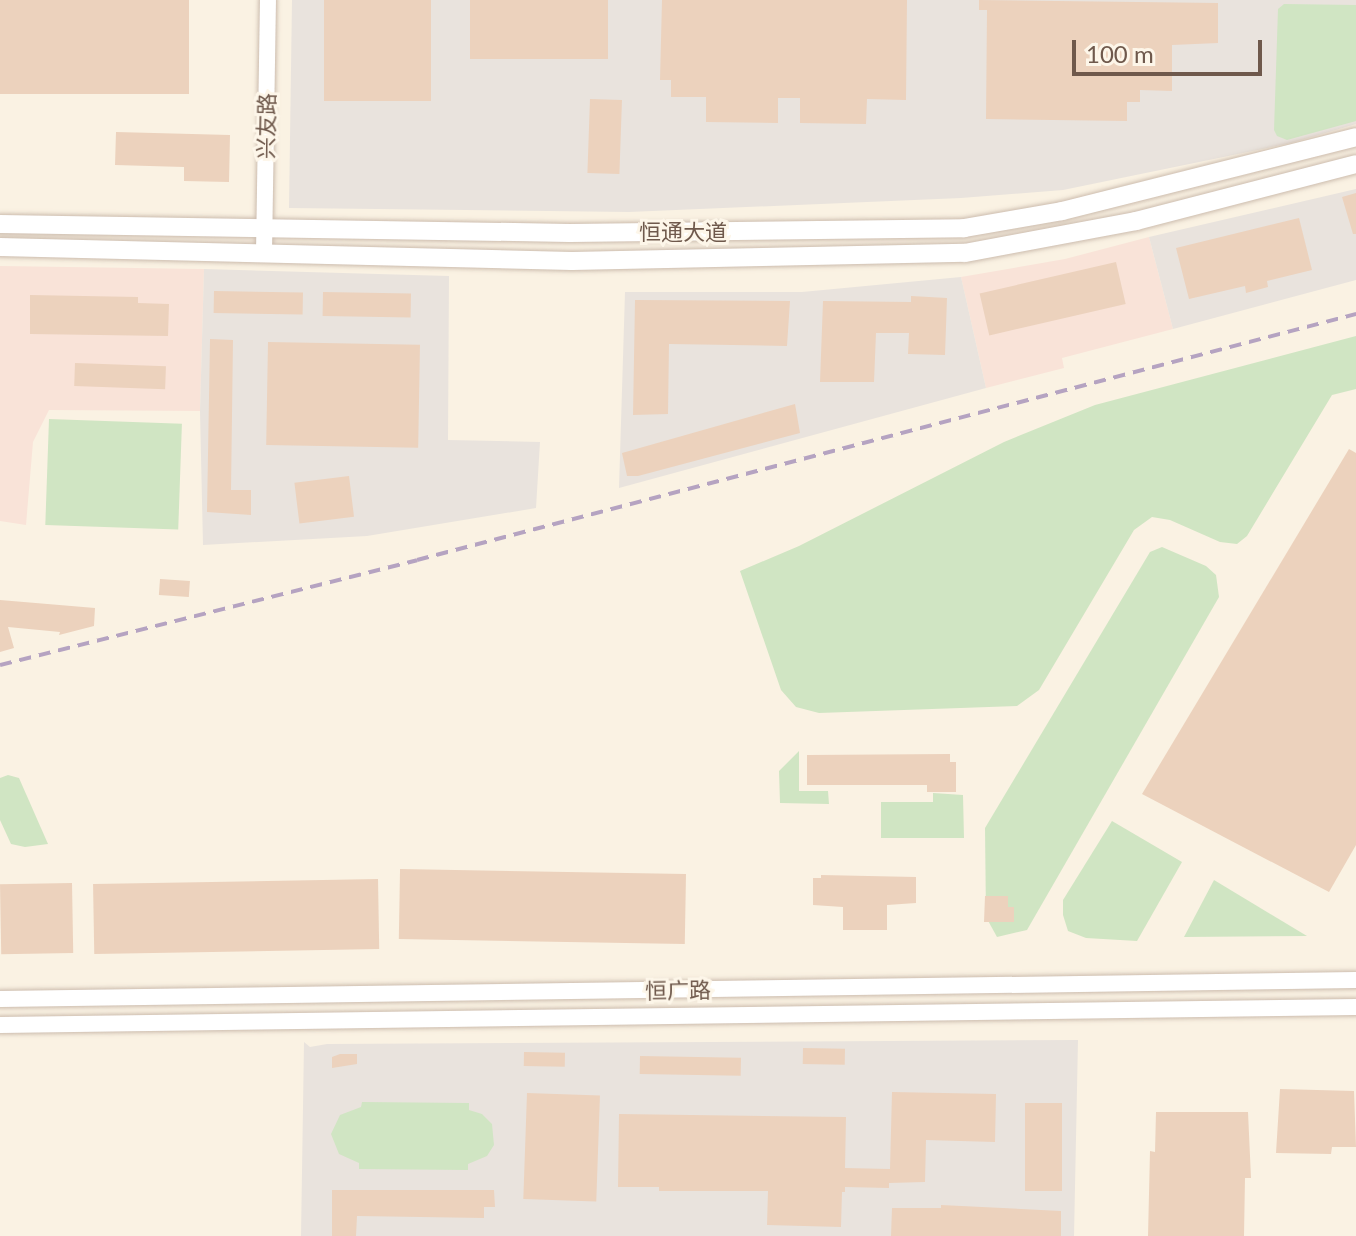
<!DOCTYPE html>
<meta charset="utf-8">
<style>
body{margin:0}
#map{position:relative;width:1356px;height:1236px;overflow:hidden;background:#faf2e3;font-family:Lato,"Noto Sans SC",sans-serif}
div>[style]{position:absolute}
.commercial>*{inset:0;background:#f9e3d8}
.industrial>*{inset:0;background:#e9e3dd}
.green>*{inset:0;background:#d0e5c3;transform-origin:0 0}
.building>*{inset:0;background:#ecd2bd;transform-origin:0 0}
.roads{filter:drop-shadow(0 0 2px #ccbcae) drop-shadow(0 0 2px #ccbcae)}
.tertiary>*{height:16px;margin:-8px;padding:0 8px;transform-origin:8px;border-radius:8px;background:#fff}
.secondary>*{height:18px;margin:-9px;padding:0 9px;transform-origin:9px;border-radius:9px;background:#fff}
.rail>*{height:4px;margin-top:-2px;transform-origin:0;background:repeating-linear-gradient(90deg,#b5a3c1 0 12px,transparent 0 20px)}
span{translate:-50% -50%;white-space:nowrap;text-align:center;line-height:1.15;-webkit-text-stroke:6px #fdf6e9;paint-order:stroke}
.street-label{font-size:22px;color:#6f594c}
.scale{position:absolute;left:1072px;top:40px;width:190px;height:36px;box-sizing:border-box;border:4px solid #6f594c;border-top:0;padding-left:10px;font-size:24px;line-height:28px;white-space:nowrap;color:#6f594c;-webkit-text-stroke:6px #fdf6e9;paint-order:stroke}
</style>
<div id="map">
<div class="commercial">
<div style="clip-path:polygon(1149px 237px,1173px 329px,1062px 358px,1064px 368px,986px 388px,961px 277px,1065px 259px)"></div>
<div style="clip-path:polygon(0 266px,204px 269px,200px 411px,49px 410px,33px 442px,26px 525px,0 521px)"></div>
</div>
<div class="industrial">
<div style="clip-path:polygon(292px 0,1356px 0,1356px 124px,1291px 143px,1063px 190px,961px 198px,629px 212px,289px 208px)"></div>
<div style="clip-path:polygon(1356px 189px,1356px 280px,1173px 329px,1149px 237px)"></div>
<div style="clip-path:polygon(204px 269px,449px 276px,448px 440px,540px 442px,536px 508px,367px 536px,203px 545px,200px 411px)"></div>
<div style="clip-path:polygon(961px 277px,986px 388px,619px 488px,625px 292px,802px 292px)"></div>
<div style="clip-path:polygon(1078px 1040px,1074px 1236px,301px 1236px,304px 1042px,310px 1047px,327px 1044px)"></div>
</div>
<div class="green">
<div style="clip-path:polygon(1284px 4px,1356px 5px,1356px 121px,1287px 140px,1277px 136px,1274px 130px,1278px 9px)"></div>
<div style="clip-path:polygon(1356px 336px,1356px 389px,1332px 395px,1247px 536px,1237px 544px,1220px 542px,1170px 520px,1152px 517px,1134px 530px,1039px 690px,1017px 706px,819px 713px,796px 707px,781px 690px,740px 571px,799px 546px,1004px 442px,1095px 405px)"></div>
<div style="left:49px;top:419px;width:133px;height:106px;rotate:2deg"></div>
<div style="clip-path:polygon(1162px 547px,1206px 566px,1216px 575px,1219px 597px,1027px 930px,997px 937px,986px 917px,985px 828px,1150px 552px)"></div>
<div style="clip-path:polygon(799px 751px,799px 791px,828px 791px,829px 804px,780px 803px,779px 771px)"></div>
<div style="clip-path:polygon(8px 775px,19px 778px,48px 844px,25px 847px,11px 844px,0 820px,0 778px)"></div>
<div style="clip-path:polygon(933px 793px,963px 795px,964px 838px,881px 838px,881px 802px,933px 802px)"></div>
<div style="clip-path:polygon(1112px 821px,1182px 862px,1137px 941px,1086px 938px,1068px 931px,1063px 915px,1063px 900px)"></div>
<div style="clip-path:polygon(1214px 880px,1307px 936px,1184px 937px)"></div>
<div style="clip-path:polygon(362px 1102px,469px 1103px,469px 1110px,482px 1114px,492px 1124px,494px 1145px,487px 1156px,468px 1164px,468px 1170px,359px 1169px,359px 1163px,339px 1154px,331px 1134px,340px 1115px,361px 1107px)"></div>
</div>
<div class="building">
<div style="left:0;top:0;width:189px;height:94px"></div>
<div style="left:324px;top:0;width:107px;height:101px"></div>
<div style="left:470px;top:0;width:138px;height:59px"></div>
<div style="clip-path:polygon(662px 0,907px 0,906px 100px,867px 99px,866px 124px,800px 123px,800px 98px,778px 98px,778px 123px,706px 122px,706px 97px,671px 97px,671px 80px,660px 80px)"></div>
<div style="clip-path:polygon(979px 0,1218px 3px,1218px 43px,1172px 45px,1172px 91px,1140px 90px,1140px 102px,1127px 102px,1127px 121px,986px 119px,987px 10px,979px 10px)"></div>
<div style="left:590px;top:99px;width:32px;height:74px;rotate:2deg"></div>
<div style="clip-path:polygon(116px 132px,230px 135px,229px 182px,184px 181px,184px 167px,115px 165px)"></div>
<div style="clip-path:polygon(1356px 193px,1356px 234px,1353px 234px,1342px 197px)"></div>
<div style="clip-path:polygon(1299px 218px,1312px 270px,1267px 281px,1268px 287px,1246px 293px,1245px 286px,1189px 299px,1176px 248px)"></div>
<div style="left:1116px;top:262px;width:43px;height:140px;rotate:77deg"></div>
<div style="left:214px;top:291px;width:89px;height:22px;rotate:1deg"></div>
<div style="left:323px;top:292px;width:88px;height:24px;rotate:1deg"></div>
<div style="clip-path:polygon(30px 295px,138px 297px,138px 303px,169px 304px,168px 336px,30px 334px)"></div>
<div style="clip-path:polygon(911px 296px,947px 298px,945px 355px,908px 354px,909px 333px,876px 333px,874px 382px,820px 382px,823px 301px,911px 302px)"></div>
<div style="clip-path:polygon(635px 300px,790px 301px,787px 346px,669px 344px,668px 414px,633px 415px)"></div>
<div style="clip-path:polygon(210px 339px,233px 340px,231px 490px,251px 490px,251px 515px,207px 512px)"></div>
<div style="left:268px;top:342px;width:152px;height:103px;rotate:1deg"></div>
<div style="left:75px;top:363px;width:91px;height:23px;rotate:2deg"></div>
<div style="clip-path:polygon(795px 404px,800px 433px,638px 476px,627px 476px,622px 453px)"></div>
<div style="clip-path:polygon(1349px 449px,1356px 453px,1356px 845px,1329px 892px,1142px 794px)"></div>
<div style="left:349px;top:476px;width:41px;height:55px;rotate:83deg"></div>
<div style="left:160px;top:579px;width:30px;height:16px;rotate:4deg"></div>
<div style="clip-path:polygon(0 600px,95px 608px,94px 626px,59px 635px,60px 632px,8px 627px,14px 648px,0 652px)"></div>
<div style="clip-path:polygon(950px 754px,950px 762px,956px 762px,956px 792px,927px 792px,927px 785px,807px 785px,807px 755px)"></div>
<div style="left:686px;top:874px;width:70px;height:286px;rotate:91deg"></div>
<div style="clip-path:polygon(821px 875px,916px 877px,916px 903px,887px 905px,887px 930px,843px 930px,843px 907px,813px 905px,813px 878px,821px 878px)"></div>
<div style="left:378px;top:879px;width:70px;height:285px;rotate:89deg"></div>
<div style="left:72px;top:883px;width:70px;height:72px;rotate:89deg"></div>
<div style="clip-path:polygon(985px 896px,1008px 896px,1008px 907px,1014px 907px,1014px 922px,984px 922px)"></div>
<div style="left:803px;top:1048px;width:42px;height:16px;rotate:1deg"></div>
<div style="left:524px;top:1052px;width:41px;height:14px;rotate:1deg"></div>
<div style="clip-path:polygon(340px 1054px,357px 1054px,357px 1064px,332px 1068px,332px 1057px)"></div>
<div style="left:640px;top:1056px;width:101px;height:18px;rotate:1deg"></div>
<div style="clip-path:polygon(1280px 1089px,1354px 1091px,1356px 1147px,1332px 1147px,1331px 1154px,1276px 1153px)"></div>
<div style="clip-path:polygon(892px 1092px,996px 1094px,995px 1142px,926px 1140px,925px 1182px,889px 1183px,889px 1188px,845px 1187px,845px 1192px,842px 1192px,841px 1227px,767px 1225px,768px 1191px,659px 1191px,659px 1187px,618px 1187px,619px 1114px,846px 1117px,845px 1168px,890px 1169px)"></div>
<div style="left:527px;top:1093px;width:73px;height:106px;rotate:2deg"></div>
<div style="left:1025px;top:1103px;width:37px;height:88px"></div>
<div style="clip-path:polygon(1156px 1112px,1248px 1112px,1251px 1178px,1245px 1178px,1244px 1236px,1148px 1236px,1150px 1151px,1155px 1152px)"></div>
<div style="clip-path:polygon(332px 1190px,494px 1190px,495px 1207px,484px 1207px,484px 1218px,357px 1216px,356px 1236px,332px 1236px)"></div>
<div style="clip-path:polygon(941px 1205px,1061px 1211px,1061px 1236px,891px 1236px,892px 1208px,941px 1208px)"></div>
</div>
<div class="roads">
<div class="tertiary">
<div style="left:264px;top:253px;width:253px;rotate:-89.1deg"></div>
<div style="left:0;top:999px;width:1356px;rotate:-0.8deg"></div>
<div style="left:0;top:1025px;width:1356px;rotate:-0.76deg"></div>
</div>
<div class="secondary">
<div style="left:0;top:224px;width:570px;rotate:0.9deg"></div>
<div style="left:570px;top:233px;width:394px;rotate:-0.7deg"></div>
<div style="left:964px;top:228px;width:99px;rotate:-9.8deg"></div>
<div style="left:1062px;top:211px;width:303px;rotate:-14.1deg"></div>
<div style="left:0;top:247px;width:572px;rotate:1.4deg"></div>
<div style="left:572px;top:261px;width:393px;rotate:-1.2deg"></div>
<div style="left:965px;top:253px;width:174px;rotate:-10.6deg"></div>
<div style="left:1136px;top:221px;width:227px;rotate:-14.5deg"></div>
</div>
</div>
<div class="rail">
<div style="left:0;top:665px;width:430px;rotate:-14.1deg"></div>
<div style="left:417px;top:560px;width:971px;rotate:-14.68deg"></div>
</div>
<div class="street-label">
<span style="left:266px;top:126px;rotate:-89deg">兴友路</span>
<span style="left:683px;top:232px">恒通大道</span>
<span style="left:678px;top:990px;rotate:-1deg">恒广路</span>
</div>
<div class="scale">100 m</div>
</div>
